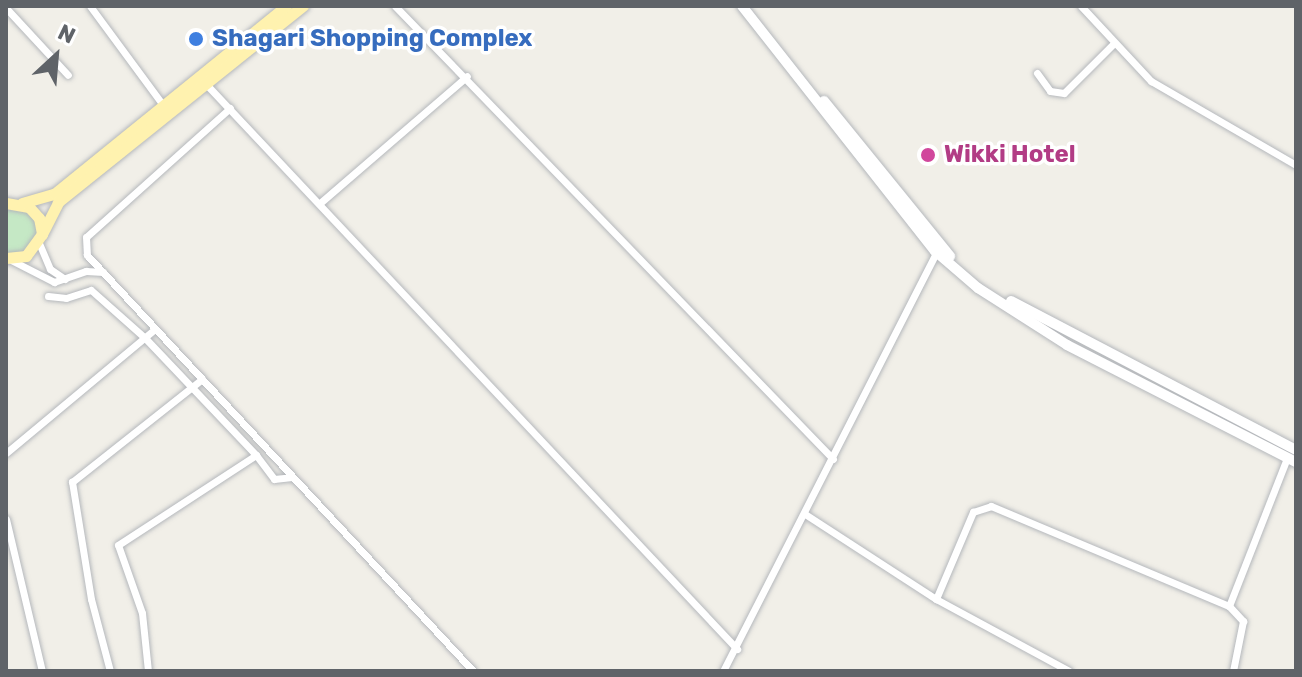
<!DOCTYPE html>
<style>
body{margin:0}
#map{position:relative;width:1302px;height:677px;overflow:hidden;background:#f1efe8;font-family:Rubik,sans-serif}
div>[style]{position:absolute}
.green>*{inset:0;background:#c5e8c5}
.roads{filter:drop-shadow(0 0 2px #b5b8bc) drop-shadow(0 0 2px #b5b8bc)}
.street>*{height:7px;margin:-3.5px;padding:0 3.5px;transform-origin:3.5px;border-radius:3.5px;background:#fff}
.secondary>*{height:10px;margin:-5px;padding:0 5px;transform-origin:5px;border-radius:5px;background:#fff}
.primary>*{height:11px;margin:-5.5px;padding:0 5.5px;transform-origin:5.5px;border-radius:5.5px;background:#fff2af}
.dots>*{width:22px;height:22px;translate:-50% -50%;box-sizing:border-box;border:4px solid #fff;border-radius:50%}
span{translate:-50% -50%;white-space:nowrap;text-align:center;line-height:1.15;-webkit-text-stroke:7px #fff;paint-order:stroke}
.shop-label{font-size:24px;color:#366cbe;font-weight:700}
.left{translate:0 -50%;text-align:left}
.hotel-label{font-size:24px;color:#b23c85;font-weight:700}
.frame{position:absolute;inset:0;border:8px solid #5f6368;pointer-events:none}
.north{position:absolute;left:16px;top:16px;width:80px;height:80px;-webkit-text-stroke:6px #fff;paint-order:stroke;rotate:26deg;font-size:22px;font-weight:700;line-height:32px;text-align:center;color:#5f6368}
.north::after{content:'';display:block;margin:auto;width:28px;height:36px;background:#5f6368;clip-path:polygon(50% 0,100% 100%,50% 72%,0 100%)}
</style>
<div id="map">
<div class="green">
<div style="clip-path:polygon(6px 206px,31px 212px,39px 227px,30px 250px,6px 255px)"></div>
</div>
<div class="roads">
<div class="street">
<div style="left:90px;top:6px;width:123px;rotate:53.6deg"></div>
<div style="left:395px;top:6px;width:630px;rotate:45.96deg"></div>
<div style="left:1081px;top:6px;width:103px;rotate:47deg"></div>
<div style="left:1151px;top:81px;width:168px;rotate:30.1deg"></div>
<div style="left:6px;top:8px;width:91px;rotate:47.2deg"></div>
<div style="left:1037px;top:73px;width:22px;rotate:54deg"></div>
<div style="left:1050px;top:91px;width:14px;rotate:8deg"></div>
<div style="left:1064px;top:93px;width:68px;rotate:-45deg"></div>
<div style="left:205px;top:83px;width:777px;rotate:46.77deg"></div>
<div style="left:230px;top:108px;width:193px;rotate:138.1deg"></div>
<div style="left:86px;top:237px;width:18px;rotate:87deg"></div>
<div style="left:87px;top:255px;width:567px;rotate:47.14deg"></div>
<div style="left:320px;top:203px;width:194px;rotate:-40.8deg"></div>
<div style="left:39px;top:243px;width:28px;rotate:67deg"></div>
<div style="left:50px;top:269px;width:18px;rotate:34deg"></div>
<div style="left:9px;top:259px;width:51px;rotate:27.1deg"></div>
<div style="left:54px;top:282px;width:34px;rotate:-19deg"></div>
<div style="left:86px;top:271px;width:17px;rotate:3deg"></div>
<div style="left:48px;top:296px;width:18px;rotate:6deg"></div>
<div style="left:66px;top:298px;width:26px;rotate:-18deg"></div>
<div style="left:91px;top:290px;width:74px;rotate:41.7deg"></div>
<div style="left:146px;top:339px;width:160px;rotate:46.5deg"></div>
<div style="left:6px;top:453px;width:194px;rotate:-39.8deg"></div>
<div style="left:805px;top:514px;width:156px;rotate:33deg"></div>
<div style="left:936px;top:599px;width:151px;rotate:28.4deg"></div>
<div style="left:6px;top:519px;width:156px;rotate:76.7deg"></div>
<div style="left:936px;top:599px;width:95px;rotate:-67deg"></div>
<div style="left:973px;top:512px;width:19px;rotate:-18deg"></div>
<div style="left:991px;top:506px;width:258px;rotate:22.8deg"></div>
<div style="left:1229px;top:606px;width:21px;rotate:47deg"></div>
<div style="left:1243px;top:621px;width:51px;rotate:101.3deg"></div>
<div style="left:1229px;top:606px;width:159px;rotate:-68.6deg"></div>
<div style="left:110px;top:671px;width:74px;rotate:-104.8deg"></div>
<div style="left:91px;top:599px;width:119px;rotate:-99.2deg"></div>
<div style="left:72px;top:482px;width:166px;rotate:-38.4deg"></div>
<div style="left:148px;top:671px;width:58px;rotate:-95.9deg"></div>
<div style="left:142px;top:613px;width:72px;rotate:-109.4deg"></div>
<div style="left:118px;top:545px;width:165px;rotate:-33.1deg"></div>
<div style="left:256px;top:455px;width:30px;rotate:53deg"></div>
<div style="left:274px;top:479px;width:18px;rotate:-6deg"></div>
<div style="left:723px;top:671px;width:474px;rotate:-63deg"></div>
</div>
<div class="secondary">
<div style="left:742px;top:6px;width:312px;rotate:51.8deg"></div>
<div style="left:935px;top:251px;width:57px;rotate:40.7deg"></div>
<div style="left:978px;top:288px;width:106px;rotate:32.6deg"></div>
<div style="left:1067px;top:345px;width:257px;rotate:27.1deg"></div>
<div style="left:824px;top:101px;width:200px;rotate:50.9deg"></div>
<div style="left:1011px;top:301px;width:322px;rotate:27.6deg"></div>
</div>
<div class="primary">
<div style="left:6px;top:203px;width:23px;rotate:10deg"></div>
<div style="left:29px;top:207px;width:15px;rotate:48deg"></div>
<div style="left:39px;top:218px;width:16px;rotate:79deg"></div>
<div style="left:42px;top:234px;width:27px;rotate:126deg"></div>
<div style="left:26px;top:256px;width:20px;rotate:174deg"></div>
<div style="left:22px;top:203px;width:33px;rotate:-16deg"></div>
<div style="left:54px;top:194px;width:299px;rotate:-39deg"></div>
<div style="left:42px;top:234px;width:36px;rotate:-63deg"></div>
<div style="left:58px;top:202px;width:314px;rotate:-38.7deg"></div>
</div>
</div>
<div class="dots">
<div style="left:196px;top:39px;background:#3f7fe0"></div>
<div style="left:928px;top:155px;background:#d1479c"></div>
</div>
<div class="shop-label">
<span class="left" style="left:212px;top:39px">Shagari Shopping Complex</span>
</div>
<div class="hotel-label">
<span class="left" style="left:944px;top:155px">Wikki Hotel</span>
</div>
<div class="frame"></div>
<div class="north">N</div>
</div>
